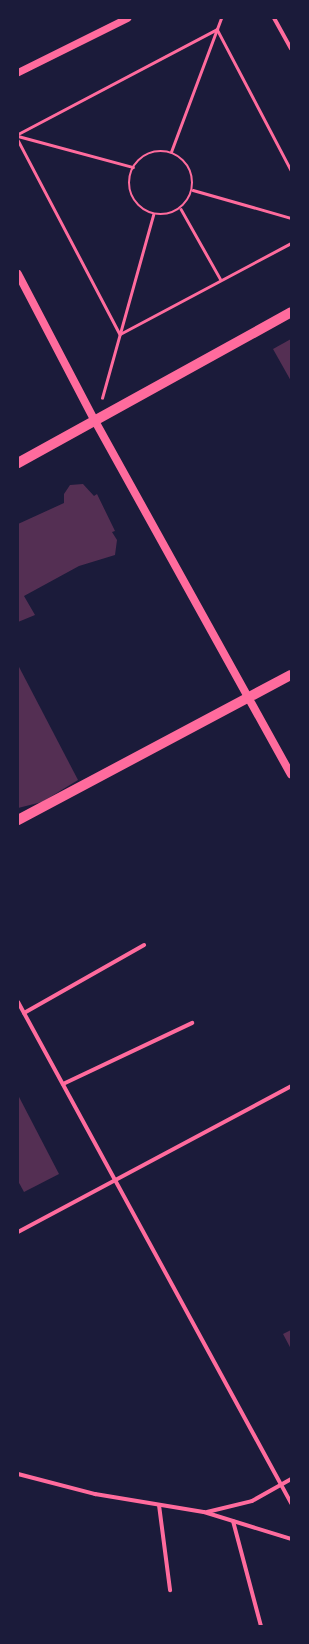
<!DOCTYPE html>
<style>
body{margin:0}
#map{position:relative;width:309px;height:1644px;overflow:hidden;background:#1b1b3a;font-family:"Asap Condensed",sans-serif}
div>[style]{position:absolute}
.building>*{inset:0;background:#542f53}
.path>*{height:2.5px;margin:-1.25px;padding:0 1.25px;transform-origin:1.25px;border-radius:1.25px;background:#ff6b9d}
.path>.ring{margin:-1.25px;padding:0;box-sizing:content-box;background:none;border:2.5px solid #ff6b9d;border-radius:50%}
.minor>*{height:4px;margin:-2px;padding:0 2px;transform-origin:2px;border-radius:2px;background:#ff6b9d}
.tertiary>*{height:7px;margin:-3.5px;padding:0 3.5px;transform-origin:3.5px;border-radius:3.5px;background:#ff6b9d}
.secondary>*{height:8px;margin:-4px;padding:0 4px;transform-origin:4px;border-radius:4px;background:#ff6b9d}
.primary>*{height:10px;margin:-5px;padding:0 5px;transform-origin:5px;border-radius:5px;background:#ff6b9d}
span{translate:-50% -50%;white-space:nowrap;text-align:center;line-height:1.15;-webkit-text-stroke:4px #1b1b3a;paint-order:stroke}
.frame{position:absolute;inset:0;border:19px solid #1b1b3a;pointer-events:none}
</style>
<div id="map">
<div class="building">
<div style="clip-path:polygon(291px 339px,291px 381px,273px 349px)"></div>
<div style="clip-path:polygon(83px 484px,94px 496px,97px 494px,115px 531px,112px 532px,117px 540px,115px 555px,79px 566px,24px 596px,35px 615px,18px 622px,18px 524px,64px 503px,64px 494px,70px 485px)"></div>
<div style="clip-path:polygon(18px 665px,78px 780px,42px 802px,18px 808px)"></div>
<div style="clip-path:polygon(18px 1095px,59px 1174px,24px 1192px,18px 1181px)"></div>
<div style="clip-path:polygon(291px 1330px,291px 1349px,283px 1334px)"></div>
</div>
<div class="path">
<div style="left:18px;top:134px;width:225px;rotate:-27.8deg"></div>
<div style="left:217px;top:29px;width:159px;rotate:62.3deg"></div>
<div style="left:18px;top:136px;width:119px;rotate:15.1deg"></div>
<div style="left:18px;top:140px;width:219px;rotate:62.3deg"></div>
<div style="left:120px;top:334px;width:194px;rotate:-28deg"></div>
<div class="ring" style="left:129px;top:151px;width:61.5px;height:61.5px"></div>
<div style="left:171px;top:152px;width:143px;rotate:-69.5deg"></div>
<div style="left:193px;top:190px;width:102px;rotate:15.9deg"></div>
<div style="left:181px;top:209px;width:81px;rotate:60.6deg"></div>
<div style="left:102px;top:398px;width:190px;rotate:-74.4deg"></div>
</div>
<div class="minor">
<div style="left:274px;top:18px;width:35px;rotate:61deg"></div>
<div style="left:18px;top:1002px;width:571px;rotate:61.41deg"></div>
<div style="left:24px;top:1013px;width:138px;rotate:-29.5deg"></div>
<div style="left:63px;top:1084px;width:143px;rotate:-25.3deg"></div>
<div style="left:18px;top:1232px;width:310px;rotate:-28.1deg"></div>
<div style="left:18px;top:1474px;width:80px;rotate:14.6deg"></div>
<div style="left:95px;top:1494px;width:110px;rotate:9.4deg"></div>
<div style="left:204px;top:1512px;width:91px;rotate:17.2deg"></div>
<div style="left:159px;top:1505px;width:86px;rotate:82.6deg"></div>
<div style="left:207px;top:1512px;width:46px;rotate:-13.7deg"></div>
<div style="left:252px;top:1501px;width:45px;rotate:-29.4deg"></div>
<div style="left:233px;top:1521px;width:109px;rotate:75.1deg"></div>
</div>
<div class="tertiary">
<div style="left:18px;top:72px;width:122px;rotate:-26.4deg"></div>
</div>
<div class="secondary">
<div style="left:18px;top:274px;width:166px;rotate:62.4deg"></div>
<div style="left:95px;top:421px;width:404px;rotate:61deg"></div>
</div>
<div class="primary">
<div style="left:18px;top:463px;width:312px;rotate:-28.9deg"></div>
<div style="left:18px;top:820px;width:309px;rotate:-28deg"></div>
</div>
<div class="frame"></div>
</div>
